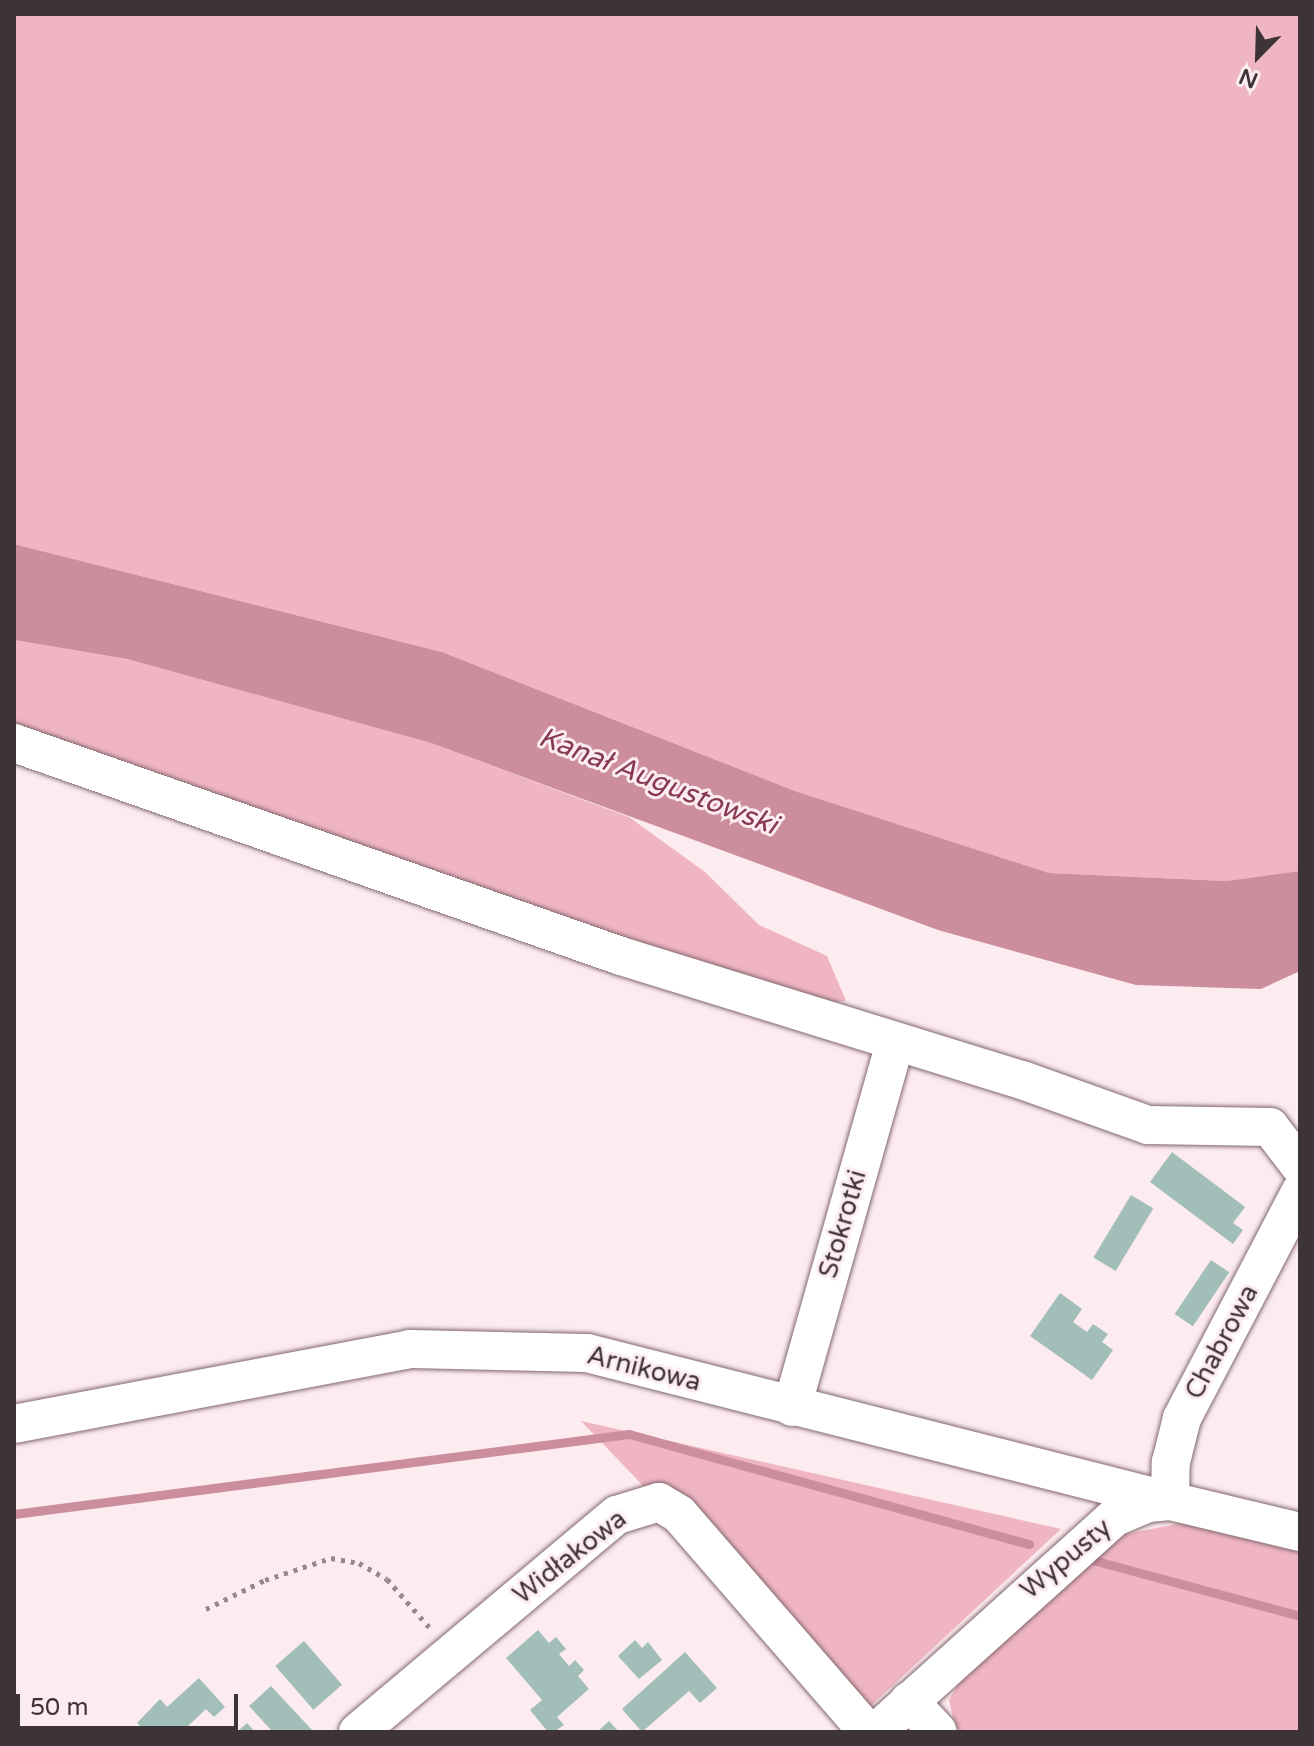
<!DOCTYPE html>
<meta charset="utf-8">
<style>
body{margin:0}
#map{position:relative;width:1314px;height:1746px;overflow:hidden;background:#fcebef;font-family:"Varela Round",sans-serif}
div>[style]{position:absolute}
.green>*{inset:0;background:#f0b5c3}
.water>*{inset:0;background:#cc8e9e}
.stream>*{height:9px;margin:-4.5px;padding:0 4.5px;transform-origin:4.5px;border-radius:4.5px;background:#cc8e9e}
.building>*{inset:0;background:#a1beb8;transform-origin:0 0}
.path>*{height:5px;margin-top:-2.5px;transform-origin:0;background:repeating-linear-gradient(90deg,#96898c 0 4px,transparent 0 10px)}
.roads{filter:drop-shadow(0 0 2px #81686e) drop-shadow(0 0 2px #81686e)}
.minor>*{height:38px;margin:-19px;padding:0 19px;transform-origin:19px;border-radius:19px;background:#fff}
span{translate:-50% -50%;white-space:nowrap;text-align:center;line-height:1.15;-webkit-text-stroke:6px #fcebef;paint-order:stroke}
.street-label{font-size:26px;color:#3e3336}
.water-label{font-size:28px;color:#863a52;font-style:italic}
.frame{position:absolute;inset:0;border:16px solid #3e3336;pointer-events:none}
.north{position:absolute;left:1218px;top:16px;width:80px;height:80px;-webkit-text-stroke:6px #fcebef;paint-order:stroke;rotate:203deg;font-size:22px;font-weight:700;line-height:32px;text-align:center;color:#3e3336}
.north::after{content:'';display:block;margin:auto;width:28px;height:36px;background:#3e3336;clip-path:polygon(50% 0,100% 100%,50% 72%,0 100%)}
.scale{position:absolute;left:16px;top:1694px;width:222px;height:36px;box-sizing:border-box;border:4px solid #3e3336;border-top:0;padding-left:10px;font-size:24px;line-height:28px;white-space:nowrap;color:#3e3336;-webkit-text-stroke:6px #fcebef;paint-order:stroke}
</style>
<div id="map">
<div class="green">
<div style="clip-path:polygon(14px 14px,1300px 14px,1300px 871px,1226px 881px,1049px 873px,795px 791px,442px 652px,14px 544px)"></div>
<div style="clip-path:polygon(14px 640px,127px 659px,431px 743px,629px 817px,705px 872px,759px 925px,827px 956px,846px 1001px,810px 1004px,14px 731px)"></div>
<div style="clip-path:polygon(581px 1421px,1061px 1529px,862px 1714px)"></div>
<div style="clip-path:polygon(1193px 1521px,1300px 1550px,1300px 1732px,961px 1732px,955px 1726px,949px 1700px,963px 1676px,1120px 1535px)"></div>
</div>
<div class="water">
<div style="clip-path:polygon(14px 544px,442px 652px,795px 791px,1049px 873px,1226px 881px,1300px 871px,1300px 971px,1261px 989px,1136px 985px,938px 930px,431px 743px,127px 659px,14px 640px)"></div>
</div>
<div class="stream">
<div style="left:14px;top:1514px;width:620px;rotate:-7.41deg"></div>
<div style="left:629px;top:1434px;width:415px;rotate:15.4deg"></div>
<div style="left:1089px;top:1559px;width:219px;rotate:15.1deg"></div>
</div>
<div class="building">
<div style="clip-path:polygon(1172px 1152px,1245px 1207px,1233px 1223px,1243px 1230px,1233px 1244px,1150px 1182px)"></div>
<div style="left:1131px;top:1195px;width:26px;height:73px;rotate:31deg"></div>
<div style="left:1211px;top:1260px;width:22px;height:65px;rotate:34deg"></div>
<div style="clip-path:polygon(1060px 1293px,1082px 1309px,1073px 1322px,1087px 1332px,1093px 1324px,1108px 1334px,1102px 1342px,1113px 1350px,1092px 1380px,1030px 1336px)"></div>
<div style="clip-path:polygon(538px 1630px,549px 1643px,556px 1637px,566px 1649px,559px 1654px,569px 1666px,575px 1660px,584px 1670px,578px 1676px,589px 1689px,557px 1717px,564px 1725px,554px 1732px,548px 1732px,530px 1710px,542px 1700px,506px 1658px)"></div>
<div style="clip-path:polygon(635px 1640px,642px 1648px,648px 1642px,662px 1660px,639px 1679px,618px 1656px)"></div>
<div style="left:304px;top:1641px;width:58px;height:38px;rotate:49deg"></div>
<div style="clip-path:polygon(685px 1652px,717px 1688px,700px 1703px,689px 1691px,642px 1732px,622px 1709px)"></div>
<div style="clip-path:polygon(199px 1678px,225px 1707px,214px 1717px,206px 1709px,186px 1728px,190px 1732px,146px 1732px,137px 1723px,160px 1699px,167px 1707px)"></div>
<div style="clip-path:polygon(271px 1686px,312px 1730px,310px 1732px,273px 1732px,249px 1706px)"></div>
<div style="clip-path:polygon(609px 1721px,619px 1732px,597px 1732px)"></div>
<div style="clip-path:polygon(247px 1723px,255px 1732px,237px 1732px)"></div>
</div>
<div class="path">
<div style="left:206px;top:1609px;width:66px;rotate:-26.2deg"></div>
<div style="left:265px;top:1580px;width:70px;rotate:-18.4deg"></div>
<div style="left:331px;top:1558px;width:28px;rotate:10deg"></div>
<div style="left:359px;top:1563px;width:32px;rotate:30deg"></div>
<div style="left:387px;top:1579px;width:67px;rotate:48.7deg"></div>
</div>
<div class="roads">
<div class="minor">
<div style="left:14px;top:743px;width:643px;rotate:19.34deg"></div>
<div style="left:621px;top:956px;width:420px;rotate:17.2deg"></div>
<div style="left:1022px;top:1080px;width:134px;rotate:19.7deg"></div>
<div style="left:1148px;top:1125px;width:122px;rotate:0.9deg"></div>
<div style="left:1270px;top:1127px;width:49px;rotate:52.4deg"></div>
<div style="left:792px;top:1407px;width:379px;rotate:-74.2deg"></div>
<div style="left:14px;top:1424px;width:403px;rotate:-10.7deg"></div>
<div style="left:410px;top:1349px;width:177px;rotate:1.3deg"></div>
<div style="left:587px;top:1353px;width:601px;rotate:14.24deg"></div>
<div style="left:1170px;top:1501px;width:39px;rotate:-89deg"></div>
<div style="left:1171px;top:1462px;width:45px;rotate:-76deg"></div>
<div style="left:1182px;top:1418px;width:255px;rotate:-62.4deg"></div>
<div style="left:909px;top:1701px;width:42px;rotate:46.9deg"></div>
<div style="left:358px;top:1732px;width:338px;rotate:-40deg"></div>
<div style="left:617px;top:1515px;width:44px;rotate:-17.2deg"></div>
<div style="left:659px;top:1502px;width:23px;rotate:31deg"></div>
<div style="left:679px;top:1514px;width:289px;rotate:49.1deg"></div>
<div style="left:876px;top:1732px;width:321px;rotate:-42deg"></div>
<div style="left:1115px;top:1517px;width:36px;rotate:-23deg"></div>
<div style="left:1148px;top:1503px;width:22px;rotate:-5deg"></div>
<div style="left:1170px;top:1501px;width:134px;rotate:13.4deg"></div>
</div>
</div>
<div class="street-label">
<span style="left:843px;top:1224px;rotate:-74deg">Stokrotki</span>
<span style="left:1222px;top:1342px;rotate:-62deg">Chabrowa</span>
<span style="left:644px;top:1369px;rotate:14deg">Arnikowa</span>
<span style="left:570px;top:1557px;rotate:-38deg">Widłakowa</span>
<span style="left:1066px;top:1559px;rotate:-40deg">Wypusty</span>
</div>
<div class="water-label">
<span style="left:658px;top:781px;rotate:21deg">Kanał Augustowski</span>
</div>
<div class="frame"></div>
<div class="north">N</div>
<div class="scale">50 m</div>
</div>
